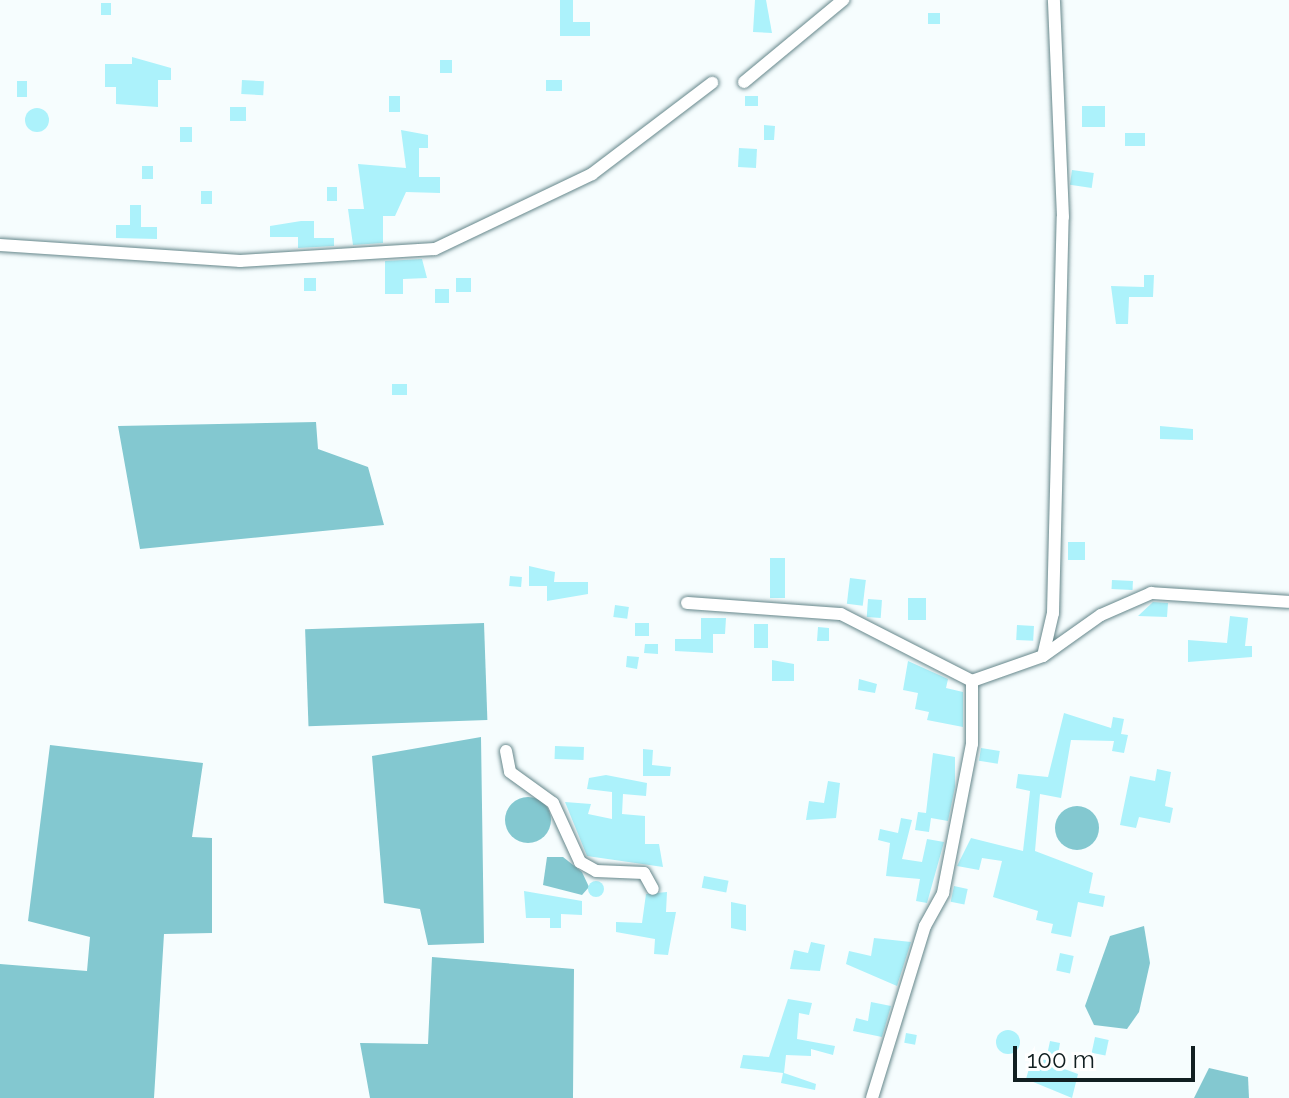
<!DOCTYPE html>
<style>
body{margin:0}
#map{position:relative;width:1289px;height:1098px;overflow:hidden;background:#f6fdfe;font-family:Raleway,sans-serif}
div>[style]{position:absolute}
.water>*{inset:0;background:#83c8d0;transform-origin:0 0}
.round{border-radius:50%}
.building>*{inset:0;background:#acf2fb;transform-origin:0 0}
.roads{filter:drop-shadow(0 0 2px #66878b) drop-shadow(0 0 2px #66878b)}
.minor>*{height:12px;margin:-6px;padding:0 6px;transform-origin:6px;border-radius:6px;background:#fff}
span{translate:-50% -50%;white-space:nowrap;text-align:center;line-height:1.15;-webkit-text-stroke:6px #fff;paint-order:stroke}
.scale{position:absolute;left:1013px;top:1046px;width:182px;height:36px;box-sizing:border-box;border:4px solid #111f21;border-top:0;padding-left:10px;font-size:24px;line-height:28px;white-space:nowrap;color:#111f21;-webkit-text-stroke:6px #fff;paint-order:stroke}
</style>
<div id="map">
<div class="water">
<div style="clip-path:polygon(316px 422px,318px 449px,368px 467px,384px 525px,140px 549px,118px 426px)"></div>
<div style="left:484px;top:623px;width:97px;height:179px;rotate:88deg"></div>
<div style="clip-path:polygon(481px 737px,484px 943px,428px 945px,420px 909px,384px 903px,372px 756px)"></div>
<div style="clip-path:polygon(50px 745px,203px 763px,192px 837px,212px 838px,212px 933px,164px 934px,154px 1098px,0 1098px,0 964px,87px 971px,90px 937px,28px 921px)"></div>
<div class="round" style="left:505px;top:797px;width:46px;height:46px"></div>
<div class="round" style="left:1055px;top:806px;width:44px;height:44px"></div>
<div style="clip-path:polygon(547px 857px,563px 857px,582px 872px,589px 887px,582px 895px,543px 885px)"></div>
<div style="clip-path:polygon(1144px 926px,1150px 963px,1139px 1012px,1127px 1029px,1094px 1025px,1085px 1006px,1110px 936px)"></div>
<div style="clip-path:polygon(432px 957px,574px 969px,573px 1098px,370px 1098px,360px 1043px,428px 1044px)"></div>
<div style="clip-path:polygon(1209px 1068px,1248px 1077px,1249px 1098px,1194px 1098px)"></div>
</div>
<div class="building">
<div style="clip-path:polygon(560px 0,573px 0,573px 22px,590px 22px,590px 36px,560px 36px)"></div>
<div style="clip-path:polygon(755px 0,766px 0,772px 33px,753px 32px)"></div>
<div style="left:101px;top:3px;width:10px;height:12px"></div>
<div style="left:928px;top:13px;width:12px;height:11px"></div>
<div style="clip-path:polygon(132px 57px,171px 68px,171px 80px,158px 80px,158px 107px,116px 104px,116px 87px,105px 87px,105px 64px,132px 64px)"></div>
<div style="left:440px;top:60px;width:12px;height:13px"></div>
<div style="left:242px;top:80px;width:22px;height:14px;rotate:3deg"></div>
<div style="left:546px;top:80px;width:16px;height:11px"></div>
<div style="left:17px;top:81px;width:10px;height:16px"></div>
<div style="left:389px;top:96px;width:11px;height:16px"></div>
<div style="left:745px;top:96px;width:13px;height:10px"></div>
<div style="left:1082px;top:106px;width:23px;height:21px"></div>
<div style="left:230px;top:107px;width:16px;height:14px"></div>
<div class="round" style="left:25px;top:108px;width:24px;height:24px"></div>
<div style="clip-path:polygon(764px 125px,775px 126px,774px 140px,764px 140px)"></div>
<div style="left:180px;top:127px;width:12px;height:15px"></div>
<div style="clip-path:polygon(401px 130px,428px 135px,428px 148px,419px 148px,419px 177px,440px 177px,440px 193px,406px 192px,395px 216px,383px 216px,383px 243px,353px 245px,348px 209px,364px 209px,358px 164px,406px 168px)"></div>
<div style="left:1125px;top:133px;width:20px;height:13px"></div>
<div style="left:739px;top:148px;width:18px;height:19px;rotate:3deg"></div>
<div style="left:142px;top:166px;width:11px;height:13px"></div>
<div style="left:1072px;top:170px;width:22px;height:15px;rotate:8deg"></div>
<div style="left:327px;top:187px;width:10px;height:14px"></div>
<div style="left:201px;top:191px;width:11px;height:13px"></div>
<div style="clip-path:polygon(130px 205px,141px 205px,141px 227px,157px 227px,157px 239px,116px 238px,116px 225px,130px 225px)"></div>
<div style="clip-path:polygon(301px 221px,314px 221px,314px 238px,334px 238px,334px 246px,298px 248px,298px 237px,270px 237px,270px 226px)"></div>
<div style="clip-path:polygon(422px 259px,427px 278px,403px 279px,403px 294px,385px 294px,385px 261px)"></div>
<div style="clip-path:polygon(1144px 275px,1154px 275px,1153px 297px,1129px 297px,1128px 324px,1116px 324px,1111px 286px,1144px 287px)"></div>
<div style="left:304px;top:278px;width:12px;height:13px"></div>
<div style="left:456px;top:278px;width:15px;height:14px"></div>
<div style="left:435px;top:289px;width:14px;height:14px"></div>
<div style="left:392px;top:384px;width:15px;height:11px"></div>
<div style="clip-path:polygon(1160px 426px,1193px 429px,1193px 440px,1160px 439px)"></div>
<div style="left:1068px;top:542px;width:17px;height:18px"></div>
<div style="left:770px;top:558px;width:15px;height:40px"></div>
<div style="clip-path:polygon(529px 566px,555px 572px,554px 582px,588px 582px,588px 594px,547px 601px,547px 586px,529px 586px)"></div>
<div style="left:510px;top:576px;width:12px;height:10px;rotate:5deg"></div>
<div style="left:850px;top:578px;width:16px;height:26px;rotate:7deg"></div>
<div style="left:1112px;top:580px;width:21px;height:9px;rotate:3deg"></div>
<div style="left:908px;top:598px;width:18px;height:22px"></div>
<div style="left:868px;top:599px;width:14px;height:18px;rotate:4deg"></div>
<div style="clip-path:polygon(1153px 602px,1168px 603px,1167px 617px,1138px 616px)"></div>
<div style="left:615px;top:605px;width:14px;height:12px;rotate:8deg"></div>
<div style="clip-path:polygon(1230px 616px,1248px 618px,1245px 646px,1252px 646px,1252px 657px,1188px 662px,1188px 640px,1227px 643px)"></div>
<div style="clip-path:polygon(701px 618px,726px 618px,725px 634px,713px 634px,713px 653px,675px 651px,675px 639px,701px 639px)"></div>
<div style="left:635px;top:623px;width:14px;height:13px"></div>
<div style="left:754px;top:624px;width:14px;height:24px"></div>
<div style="left:1017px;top:625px;width:17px;height:15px;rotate:3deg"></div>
<div style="clip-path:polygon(818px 627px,829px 628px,829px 641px,817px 641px)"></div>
<div style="clip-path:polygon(645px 644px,658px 644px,658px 654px,644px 653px)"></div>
<div style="clip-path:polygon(627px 656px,639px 657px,637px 669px,626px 667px)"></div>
<div style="clip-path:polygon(772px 660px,794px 664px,794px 681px,772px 681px)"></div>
<div style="clip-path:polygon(908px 661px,948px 679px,946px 688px,963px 692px,963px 727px,927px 720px,929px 712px,915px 709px,918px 693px,903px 690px)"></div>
<div style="clip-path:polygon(859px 679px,877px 684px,875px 693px,858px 690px)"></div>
<div style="clip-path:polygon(1064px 713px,1111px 728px,1113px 717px,1124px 719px,1121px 734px,1128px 735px,1124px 753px,1112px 751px,1114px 741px,1071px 740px,1061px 798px,1040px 794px,1035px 851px,1093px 873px,1089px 893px,1105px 896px,1103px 907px,1078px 902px,1071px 937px,1051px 933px,1053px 924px,1036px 920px,1038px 911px,993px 897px,1002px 861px,982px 858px,979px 870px,957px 866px,971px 838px,1023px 851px,1030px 791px,1016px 788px,1018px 774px,1048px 777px)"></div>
<div style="left:555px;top:746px;width:29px;height:13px;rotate:2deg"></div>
<div style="left:981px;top:748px;width:19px;height:13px;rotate:9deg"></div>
<div style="clip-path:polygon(643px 749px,653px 750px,652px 765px,671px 767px,670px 776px,643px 776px)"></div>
<div style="clip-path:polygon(933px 753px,955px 757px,955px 787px,948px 821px,931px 818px,929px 832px,915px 830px,918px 812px,926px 813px)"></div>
<div style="clip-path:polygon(1157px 769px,1171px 772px,1165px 806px,1173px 808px,1170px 823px,1139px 817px,1136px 828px,1120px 825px,1130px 776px,1155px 781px)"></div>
<div style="clip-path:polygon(606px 775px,647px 783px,646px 796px,623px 794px,622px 814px,645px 816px,645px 844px,659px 844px,663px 867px,587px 856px,565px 802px,591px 804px,588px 814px,612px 819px,612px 792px,587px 789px,589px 778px)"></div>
<div style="clip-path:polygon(828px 781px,840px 783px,836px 818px,806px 820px,809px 801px,824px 803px)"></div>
<div style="clip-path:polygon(901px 818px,912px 820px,902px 859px,922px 862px,927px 839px,944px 842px,927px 903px,916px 901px,920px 879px,886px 876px,890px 843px,878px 840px,880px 829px,898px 833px)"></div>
<div style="left:704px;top:876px;width:25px;height:12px;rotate:11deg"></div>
<div class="round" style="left:588px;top:881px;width:16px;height:16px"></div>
<div style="left:954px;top:886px;width:14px;height:16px;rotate:12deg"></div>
<div style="clip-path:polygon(524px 891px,582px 901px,582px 915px,561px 914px,561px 928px,550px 928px,550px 918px,526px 918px)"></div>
<div style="clip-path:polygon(667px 892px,666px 912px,676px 912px,668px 955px,654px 954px,655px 939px,616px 932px,616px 922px,642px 923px,646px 894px)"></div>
<div style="clip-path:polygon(731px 902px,746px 905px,746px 931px,731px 928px)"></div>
<div style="clip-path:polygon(874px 938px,911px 942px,897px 986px,846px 964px,849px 951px,871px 956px)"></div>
<div style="clip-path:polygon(811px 942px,825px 945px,820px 971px,790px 969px,794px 950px,808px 953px)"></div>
<div style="left:1060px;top:953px;width:14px;height:18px;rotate:12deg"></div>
<div style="clip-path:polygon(788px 999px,812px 1003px,809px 1015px,799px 1013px,797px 1039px,835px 1046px,833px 1055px,811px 1049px,811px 1056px,786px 1055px,784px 1073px,816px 1084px,815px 1090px,781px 1083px,783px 1073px,740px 1068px,743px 1055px,769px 1057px)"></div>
<div style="clip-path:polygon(871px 1002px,891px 1006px,882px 1037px,853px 1031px,856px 1018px,868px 1021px)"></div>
<div class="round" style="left:996px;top:1030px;width:24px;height:24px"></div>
<div style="left:906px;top:1033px;width:11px;height:10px;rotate:10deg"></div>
<div style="left:1095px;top:1037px;width:14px;height:16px;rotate:12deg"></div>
<div style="clip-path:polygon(1050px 1041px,1060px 1043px,1056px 1066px,1078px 1074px,1072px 1098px,1026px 1079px,1032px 1058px,1046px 1060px)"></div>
</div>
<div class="roads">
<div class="minor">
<div style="left:744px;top:82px;width:129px;rotate:-39.6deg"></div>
<div style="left:0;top:245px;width:241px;rotate:3.8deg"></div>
<div style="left:240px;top:261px;width:195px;rotate:-3.5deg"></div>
<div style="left:435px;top:249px;width:174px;rotate:-25.5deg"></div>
<div style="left:592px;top:174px;width:151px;rotate:-37.2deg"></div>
<div style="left:687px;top:603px;width:154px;rotate:4.1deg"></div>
<div style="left:841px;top:614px;width:147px;rotate:27.1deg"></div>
<div style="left:1043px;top:656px;width:44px;rotate:-76.9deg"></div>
<div style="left:1053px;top:613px;width:396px;rotate:-88.6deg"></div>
<div style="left:1063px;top:217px;width:217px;rotate:-92.4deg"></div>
<div style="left:506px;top:751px;width:21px;rotate:79deg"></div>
<div style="left:510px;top:772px;width:53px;rotate:35.8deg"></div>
<div style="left:553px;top:803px;width:65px;rotate:65.4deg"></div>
<div style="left:580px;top:862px;width:18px;rotate:29deg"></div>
<div style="left:596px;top:871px;width:48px;rotate:2.4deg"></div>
<div style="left:644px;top:873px;width:18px;rotate:61deg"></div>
<div style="left:872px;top:1098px;width:180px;rotate:-72.9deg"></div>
<div style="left:925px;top:926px;width:38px;rotate:-61deg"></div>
<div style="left:943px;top:893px;width:152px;rotate:-79deg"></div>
<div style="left:972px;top:744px;width:63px;rotate:-90deg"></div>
<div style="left:972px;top:681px;width:75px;rotate:-19.4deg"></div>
<div style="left:1043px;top:656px;width:71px;rotate:-35.3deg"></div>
<div style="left:1101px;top:615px;width:55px;rotate:-23.7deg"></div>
<div style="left:1151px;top:593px;width:138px;rotate:3.7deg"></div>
</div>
</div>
<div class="scale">100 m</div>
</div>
